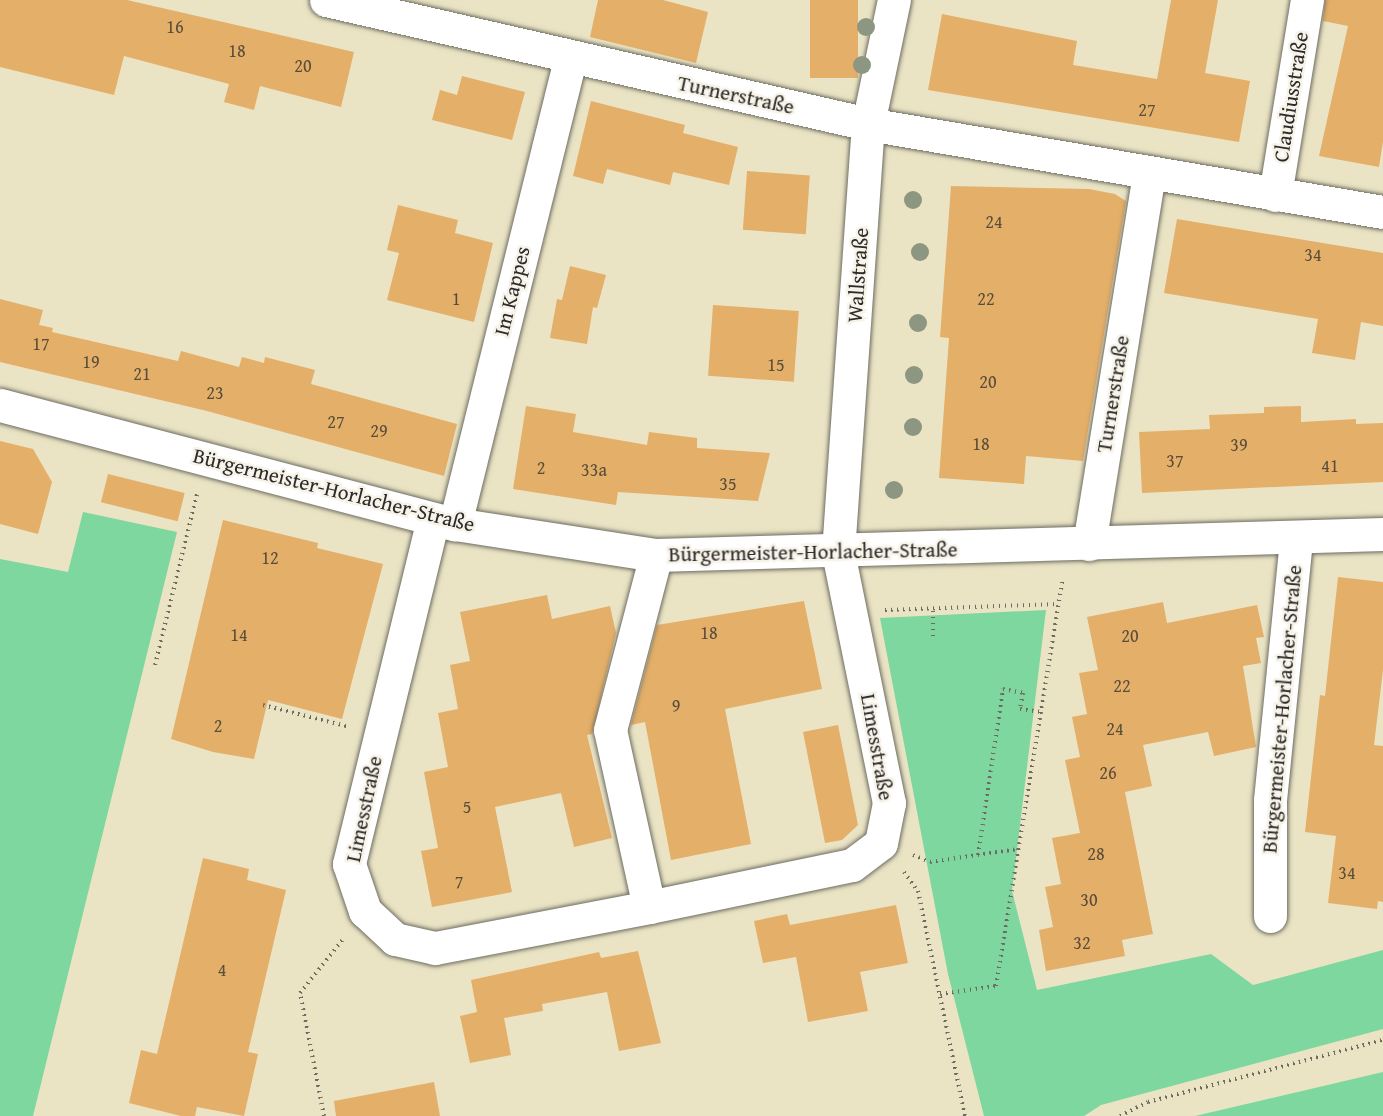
<!DOCTYPE html>
<meta charset="utf-8">
<style>
body{margin:0}
#map{position:relative;width:1383px;height:1116px;overflow:hidden;background:#eae4c5;font-family:"Gentium Book Plus",serif}
div>[style]{position:absolute}
.green>*{inset:0;background:#7dd79e}
.building>*{inset:0;background:#e4af68;transform-origin:0 0}
.path>*{height:4px;margin-top:-2px;transform-origin:0;background:repeating-linear-gradient(90deg,#6e6c61 0 1.5px,transparent 0 6px)}
.roads{filter:drop-shadow(0 0 2px #6e6c61) drop-shadow(0 0 2px #6e6c61)}
.minor>*{height:33px;margin:-16.5px;padding:0 16.5px;transform-origin:16.5px;border-radius:16.5px;background:#fff}
.trees>*{width:18px;height:18px;margin:-9px;border-radius:50%;background:#8c9680}
span{translate:-50% -50%;white-space:nowrap;text-align:center;line-height:1.15;-webkit-text-stroke:5px #f7f3e8;paint-order:stroke}
.number-label{font-size:18px;color:#594c3a}
.number-label span{-webkit-text-stroke-width:0}
.street-label{font-size:21px;color:#2b2b2b}
</style>
<div id="map">
<div class="green">
<div style="clip-path:polygon(83px 512px,177px 532px,33px 1116px,0 1116px,0 559px,68px 572px)"></div>
<div style="clip-path:polygon(1046px 610px,1012px 891px,1037px 990px,1211px 954px,1253px 985px,1383px 950px,1383px 1029px,1101px 1105px,1084px 1116px,984px 1116px,948px 974px,880px 618px)"></div>
<div style="clip-path:polygon(1383px 1072px,1383px 1116px,1195px 1116px)"></div>
</div>
<div class="building">
<div style="clip-path:polygon(0 0,127px 0,354px 52px,341px 107px,260px 86px,254px 110px,224px 102px,229px 84px,124px 56px,114px 95px,0 67px)"></div>
<div style="clip-path:polygon(598px 0,663px 0,708px 12px,696px 63px,590px 37px)"></div>
<div style="left:810px;top:0;width:48px;height:78px"></div>
<div style="clip-path:polygon(1171px 0,1218px 0,1205px 73px,1250px 81px,1239px 142px,928px 90px,942px 14px,1077px 41px,1073px 65px,1157px 79px)"></div>
<div style="clip-path:polygon(1325px 0,1383px 0,1383px 142px,1379px 167px,1319px 156px,1348px 26px,1323px 21px)"></div>
<div style="clip-path:polygon(462px 76px,525px 92px,512px 140px,432px 120px,440px 90px,457px 95px)"></div>
<div style="clip-path:polygon(591px 101px,685px 125px,683px 133px,738px 147px,729px 185px,673px 172px,670px 185px,607px 169px,603px 184px,573px 176px)"></div>
<div style="left:747px;top:171px;width:63px;height:59px;rotate:4deg"></div>
<div style="clip-path:polygon(951px 186px,1089px 189px,1115px 194px,1126px 201px,1083px 461px,1026px 456px,1024px 484px,939px 478px,949px 338px,940px 337px)"></div>
<div style="clip-path:polygon(398px 205px,458px 220px,455px 233px,493px 243px,474px 322px,387px 300px,399px 253px,387px 250px)"></div>
<div style="clip-path:polygon(1177px 219px,1383px 253px,1383px 326px,1361px 322px,1355px 360px,1312px 353px,1318px 319px,1164px 293px)"></div>
<div style="clip-path:polygon(570px 266px,606px 275px,597px 308px,593px 307px,587px 344px,550px 338px,557px 299px,562px 300px)"></div>
<div style="clip-path:polygon(0 299px,43px 310px,39px 325px,53px 328px,52px 332px,178px 361px,181px 351px,239px 367px,242px 357px,264px 363px,265px 357px,315px 370px,311px 384px,457px 424px,444px 476px,207px 411px,0 362px)"></div>
<div style="left:713px;top:305px;width:86px;height:71px;rotate:4deg"></div>
<div style="clip-path:polygon(526px 406px,576px 414px,573px 432px,647px 445px,649px 432px,697px 438px,697px 448px,770px 453px,758px 501px,618px 492px,616px 505px,513px 489px)"></div>
<div style="clip-path:polygon(1301px 406px,1301px 422px,1356px 419px,1356px 424px,1383px 423px,1383px 482px,1142px 493px,1139px 432px,1210px 429px,1209px 415px,1264px 413px,1264px 407px)"></div>
<div style="clip-path:polygon(0 441px,33px 449px,52px 482px,38px 534px,0 524px)"></div>
<div style="left:108px;top:474px;width:79px;height:29px;rotate:14deg"></div>
<div style="clip-path:polygon(223px 520px,318px 543px,317px 548px,383px 564px,342px 719px,268px 700px,254px 759px,213px 752px,171px 739px)"></div>
<div style="clip-path:polygon(1338px 577px,1383px 582px,1383px 670px,1374px 745px,1383px 746px,1383px 902px,1378px 901px,1377px 909px,1328px 903px,1336px 836px,1305px 832px,1320px 695px,1325px 696px)"></div>
<div style="clip-path:polygon(547px 595px,552px 619px,610px 606px,616px 633px,592px 734px,587px 735px,612px 838px,574px 847px,561px 793px,495px 807px,512px 892px,432px 907px,421px 851px,438px 848px,424px 772px,448px 767px,438px 713px,458px 709px,450px 665px,470px 661px,460px 612px)"></div>
<div style="clip-path:polygon(804px 601px,822px 689px,725px 709px,751px 844px,671px 860px,645px 722px,631px 725px,657px 625px)"></div>
<div style="clip-path:polygon(1163px 602px,1167px 623px,1257px 605px,1264px 637px,1256px 638px,1261px 663px,1243px 666px,1256px 747px,1214px 756px,1208px 732px,1143px 745px,1152px 786px,1125px 792px,1153px 934px,1122px 940px,1125px 956px,1046px 971px,1039px 930px,1053px 927px,1045px 887px,1061px 884px,1052px 838px,1080px 833px,1065px 760px,1080px 757px,1072px 717px,1087px 714px,1079px 673px,1098px 670px,1087px 617px)"></div>
<div style="clip-path:polygon(838px 725px,858px 825px,842px 840px,825px 843px,803px 732px)"></div>
<div style="clip-path:polygon(203px 858px,249px 869px,247px 880px,286px 890px,248px 1052px,258px 1054px,244px 1116px,197px 1107px,195px 1116px,181px 1116px,129px 1103px,141px 1050px,157px 1054px)"></div>
<div style="clip-path:polygon(896px 905px,908px 963px,860px 972px,868px 1011px,808px 1022px,796px 957px,763px 963px,754px 921px,787px 914px,790px 925px)"></div>
<div style="clip-path:polygon(638px 951px,661px 1043px,619px 1051px,607px 992px,542px 1004px,543px 1011px,504px 1018px,511px 1055px,470px 1063px,460px 1016px,477px 1012px,471px 980px,599px 952px,601px 958px)"></div>
<div style="clip-path:polygon(434px 1082px,440px 1116px,336px 1116px,334px 1101px)"></div>
</div>
<div class="path">
<div style="left:885px;top:610px;width:174px;rotate:-2deg"></div>
<div style="left:933px;top:636px;width:28px;rotate:-90deg"></div>
<div style="left:155px;top:665px;width:176px;rotate:-76.2deg"></div>
<div style="left:263px;top:705px;width:86px;rotate:14.2deg"></div>
<div style="left:913px;top:855px;width:18px;rotate:22deg"></div>
<div style="left:930px;top:862px;width:89px;rotate:-8.4deg"></div>
<div style="left:978px;top:855px;width:168px;rotate:-81.4deg"></div>
<div style="left:1003px;top:689px;width:20px;rotate:11deg"></div>
<div style="left:1023px;top:693px;width:16px;rotate:101deg"></div>
<div style="left:1020px;top:709px;width:21px;rotate:8deg"></div>
<div style="left:904px;top:872px;width:24px;rotate:54deg"></div>
<div style="left:918px;top:891px;width:230px;rotate:78.2deg"></div>
<div style="left:940px;top:994px;width:57px;rotate:-8.1deg"></div>
<div style="left:996px;top:986px;width:412px;rotate:-80.7deg"></div>
<div style="left:324px;top:1116px;width:125px;rotate:-101deg"></div>
<div style="left:300px;top:993px;width:70px;rotate:-51.3deg"></div>
<div style="left:1120px;top:1116px;width:31px;rotate:-27deg"></div>
<div style="left:1148px;top:1102px;width:243px;rotate:-14.8deg"></div>
</div>
<div class="roads">
<div class="minor">
<div style="left:326px;top:0;width:556px;rotate:12.89deg"></div>
<div style="left:868px;top:124px;width:522px;rotate:9.7deg"></div>
<div style="left:1275px;top:195px;width:198px;rotate:-80.7deg"></div>
<div style="left:0;top:405px;width:470px;rotate:14.7deg"></div>
<div style="left:455px;top:524px;width:203px;rotate:8.8deg"></div>
<div style="left:656px;top:555px;width:727px;rotate:-1.65deg"></div>
<div style="left:433px;top:519px;width:355px;rotate:103.7deg"></div>
<div style="left:349px;top:864px;width:50px;rotate:71.2deg"></div>
<div style="left:365px;top:911px;width:41px;rotate:43deg"></div>
<div style="left:395px;top:939px;width:41px;rotate:12.7deg"></div>
<div style="left:435px;top:948px;width:218px;rotate:-10.8deg"></div>
<div style="left:649px;top:907px;width:207px;rotate:-11.7deg"></div>
<div style="left:852px;top:865px;width:36px;rotate:-37deg"></div>
<div style="left:881px;top:843px;width:41px;rotate:-78.7deg"></div>
<div style="left:889px;top:803px;width:256px;rotate:-101.5deg"></div>
<div style="left:838px;top:552px;width:429px;rotate:-86deg"></div>
<div style="left:868px;top:124px;width:127px;rotate:-78.2deg"></div>
<div style="left:455px;top:524px;width:479px;rotate:-76.1deg"></div>
<div style="left:1089px;top:544px;width:376px;rotate:-80.8deg"></div>
<div style="left:649px;top:907px;width:181px;rotate:-102.4deg"></div>
<div style="left:610px;top:730px;width:181px;rotate:-75.3deg"></div>
<div style="left:1270px;top:916px;width:116px;rotate:-90deg"></div>
<div style="left:1270px;top:800px;width:263px;rotate:-84.3deg"></div>
</div>
</div>
<div class="trees">
<div style="left:866px;top:27px"></div>
<div style="left:862px;top:65px"></div>
<div style="left:913px;top:200px"></div>
<div style="left:920px;top:252px"></div>
<div style="left:918px;top:323px"></div>
<div style="left:914px;top:375px"></div>
<div style="left:913px;top:427px"></div>
<div style="left:894px;top:490px"></div>
</div>
<div class="number-label">
<span style="left:175px;top:27px">16</span>
<span style="left:237px;top:51px">18</span>
<span style="left:303px;top:66px">20</span>
<span style="left:1147px;top:110px">27</span>
<span style="left:994px;top:222px">24</span>
<span style="left:1313px;top:255px">34</span>
<span style="left:456px;top:299px">1</span>
<span style="left:986px;top:299px">22</span>
<span style="left:41px;top:344px">17</span>
<span style="left:91px;top:362px">19</span>
<span style="left:776px;top:365px">15</span>
<span style="left:142px;top:374px">21</span>
<span style="left:988px;top:382px">20</span>
<span style="left:215px;top:393px">23</span>
<span style="left:336px;top:422px">27</span>
<span style="left:379px;top:431px">29</span>
<span style="left:981px;top:444px">18</span>
<span style="left:1239px;top:445px">39</span>
<span style="left:1175px;top:461px">37</span>
<span style="left:1330px;top:466px">41</span>
<span style="left:541px;top:468px">2</span>
<span style="left:594px;top:470px">33a</span>
<span style="left:728px;top:484px">35</span>
<span style="left:270px;top:558px">12</span>
<span style="left:709px;top:633px">18</span>
<span style="left:239px;top:635px">14</span>
<span style="left:1130px;top:636px">20</span>
<span style="left:1122px;top:686px">22</span>
<span style="left:676px;top:706px">9</span>
<span style="left:218px;top:726px">2</span>
<span style="left:1115px;top:729px">24</span>
<span style="left:1108px;top:773px">26</span>
<span style="left:467px;top:807px">5</span>
<span style="left:1096px;top:854px">28</span>
<span style="left:1347px;top:873px">34</span>
<span style="left:459px;top:882px">7</span>
<span style="left:1089px;top:900px">30</span>
<span style="left:1082px;top:943px">32</span>
<span style="left:222px;top:970px">4</span>
</div>
<div class="street-label">
<span style="left:736px;top:95px;rotate:12deg">Turnerstraße</span>
<span style="left:1291px;top:97px;rotate:-81deg">Claudiusstraße</span>
<span style="left:858px;top:275px;rotate:-86deg">Wallstraße</span>
<span style="left:512px;top:291px;rotate:-76deg">Im Kappes</span>
<span style="left:1113px;top:394px;rotate:-81deg">Turnerstraße</span>
<span style="left:334px;top:490px;rotate:14deg">Bürgermeister-Horlacher-Straße</span>
<span style="left:813px;top:552px;rotate:-1deg">Bürgermeister-Horlacher-Straße</span>
<span style="left:1282px;top:709px;rotate:-85deg">Bürgermeister-Horlacher-Straße</span>
<span style="left:877px;top:747px;rotate:80deg">Limesstraße</span>
<span style="left:364px;top:809px;rotate:-78deg">Limesstraße</span>
</div>
</div>
